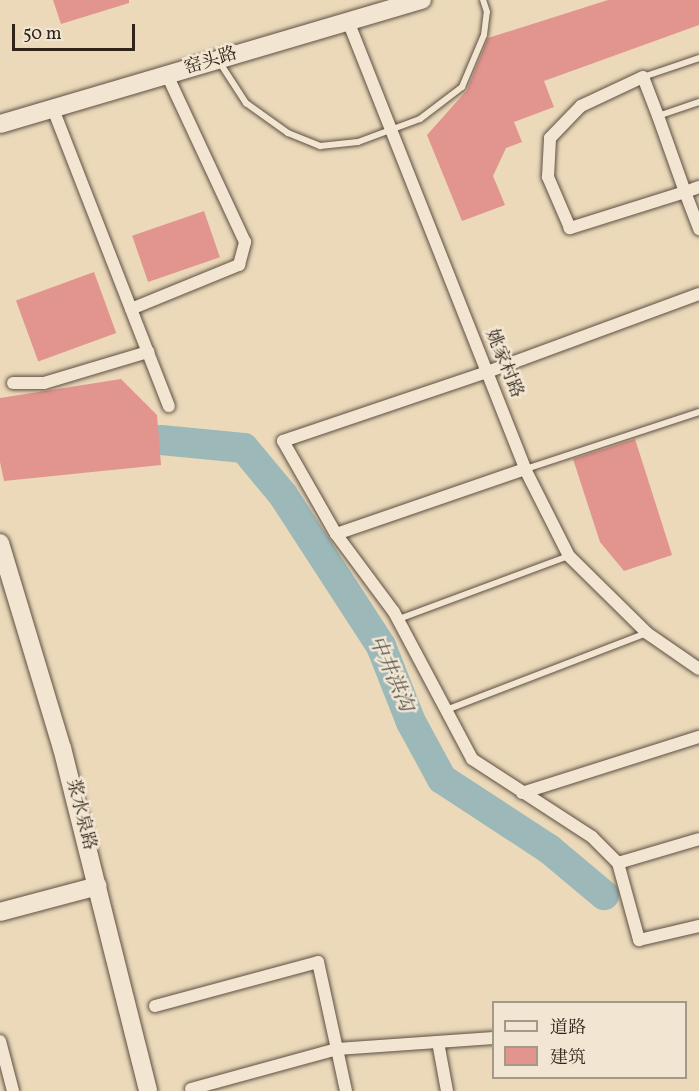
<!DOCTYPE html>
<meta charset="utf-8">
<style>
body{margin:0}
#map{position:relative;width:699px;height:1091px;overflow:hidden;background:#ebd9ba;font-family:Vollkorn,"Noto Serif SC",serif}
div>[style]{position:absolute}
.river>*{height:30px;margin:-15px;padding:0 15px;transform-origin:15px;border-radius:15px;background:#9cb8b9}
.building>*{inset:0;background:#e2958e;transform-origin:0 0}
.roads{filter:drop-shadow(0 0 2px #5e5042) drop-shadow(0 0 2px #5e5042)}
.lane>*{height:6px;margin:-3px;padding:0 3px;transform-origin:3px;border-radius:3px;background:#f2e6d2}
.street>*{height:12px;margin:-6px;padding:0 6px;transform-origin:6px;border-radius:6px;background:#f2e6d2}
.secondary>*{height:18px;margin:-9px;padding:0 9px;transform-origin:9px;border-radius:9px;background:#f2e6d2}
span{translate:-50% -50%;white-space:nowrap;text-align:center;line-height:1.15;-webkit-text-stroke:5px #f2e6d2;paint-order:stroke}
.street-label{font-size:18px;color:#2f231a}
.water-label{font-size:20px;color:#50504a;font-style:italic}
.legend{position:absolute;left:492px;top:1001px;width:195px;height:78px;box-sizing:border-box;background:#f2e6d2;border:2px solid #a49888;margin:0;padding:8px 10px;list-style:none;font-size:18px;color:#2f231a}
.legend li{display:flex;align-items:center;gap:12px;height:30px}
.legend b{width:30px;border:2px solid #a49888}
.scale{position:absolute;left:12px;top:24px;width:123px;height:27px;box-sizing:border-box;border:3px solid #2f231a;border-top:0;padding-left:8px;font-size:18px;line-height:21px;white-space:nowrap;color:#2f231a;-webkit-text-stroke:4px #f2e6d2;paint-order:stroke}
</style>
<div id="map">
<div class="river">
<div style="left:161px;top:440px;width:83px;rotate:5.5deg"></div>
<div style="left:244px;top:448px;width:61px;rotate:50.3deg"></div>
<div style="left:283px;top:495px;width:180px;rotate:57deg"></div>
<div style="left:381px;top:646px;width:82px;rotate:68.5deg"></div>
<div style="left:411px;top:722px;width:65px;rotate:61.5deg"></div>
<div style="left:442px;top:779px;width:128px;rotate:33.2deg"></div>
<div style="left:549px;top:849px;width:72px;rotate:39.9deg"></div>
</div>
<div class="building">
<div style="clip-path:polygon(53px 0,129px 0,129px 3px,61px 24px)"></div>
<div style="clip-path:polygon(608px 0,699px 0,699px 25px,544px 81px,554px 107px,514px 122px,522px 142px,506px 148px,493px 176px,505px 205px,462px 221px,427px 135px,467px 90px,488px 38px)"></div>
<div style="left:204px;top:211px;width:49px;height:76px;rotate:71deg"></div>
<div style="left:94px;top:272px;width:65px;height:83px;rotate:70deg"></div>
<div style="clip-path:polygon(121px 379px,157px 415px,161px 465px,4px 481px,0 462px,0 398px)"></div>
<div style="clip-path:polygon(635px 439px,672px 555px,624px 571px,600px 542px,573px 459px)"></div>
</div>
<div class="roads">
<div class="lane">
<div style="left:220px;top:63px;width:48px;rotate:57deg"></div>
<div style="left:246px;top:103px;width:52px;rotate:35.5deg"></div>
<div style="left:288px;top:133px;width:35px;rotate:22deg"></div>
<div style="left:320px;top:146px;width:38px;rotate:-6deg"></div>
<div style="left:358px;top:142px;width:66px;rotate:-20.4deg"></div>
<div style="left:420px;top:119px;width:53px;rotate:-37.3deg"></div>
<div style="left:462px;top:87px;width:56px;rotate:-67.1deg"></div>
<div style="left:484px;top:35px;width:23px;rotate:-83deg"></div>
<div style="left:487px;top:12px;width:13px;rotate:-108deg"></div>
<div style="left:643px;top:77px;width:59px;rotate:-18.7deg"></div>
<div style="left:658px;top:116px;width:43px;rotate:-18.9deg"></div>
<div style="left:526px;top:469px;width:182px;rotate:-18.2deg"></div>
<div style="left:399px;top:619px;width:180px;rotate:-20.4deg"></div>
<div style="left:446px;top:710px;width:215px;rotate:-21deg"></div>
</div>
<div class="street">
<div style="left:348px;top:21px;width:482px;rotate:68.4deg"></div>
<div style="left:525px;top:469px;width:97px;rotate:63.2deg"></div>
<div style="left:569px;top:556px;width:110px;rotate:44.6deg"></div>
<div style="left:647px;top:633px;width:63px;rotate:34.7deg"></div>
<div style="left:53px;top:109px;width:319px;rotate:68.7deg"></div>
<div style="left:699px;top:187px;width:15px;rotate:160deg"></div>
<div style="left:685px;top:192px;width:121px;rotate:162.6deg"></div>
<div style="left:570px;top:228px;width:56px;rotate:-113.3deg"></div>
<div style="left:548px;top:177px;width:39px;rotate:-87deg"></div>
<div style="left:550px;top:138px;width:45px;rotate:-45.9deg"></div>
<div style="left:581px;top:106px;width:68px;rotate:-25.1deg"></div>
<div style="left:643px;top:77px;width:42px;rotate:69deg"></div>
<div style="left:658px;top:116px;width:81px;rotate:70.4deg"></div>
<div style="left:685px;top:192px;width:40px;rotate:69deg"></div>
<div style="left:131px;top:309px;width:117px;rotate:-22.2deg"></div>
<div style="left:239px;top:265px;width:24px;rotate:-75deg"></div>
<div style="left:245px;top:242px;width:184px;rotate:-115deg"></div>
<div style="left:13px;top:383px;width:31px"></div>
<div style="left:44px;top:383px;width:109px;rotate:-16.6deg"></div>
<div style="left:525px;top:469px;width:200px;rotate:161deg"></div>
<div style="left:336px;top:534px;width:97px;rotate:53.4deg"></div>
<div style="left:394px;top:612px;width:166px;rotate:62deg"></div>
<div style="left:472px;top:759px;width:143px;rotate:33deg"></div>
<div style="left:592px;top:837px;width:37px;rotate:45deg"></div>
<div style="left:618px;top:863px;width:80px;rotate:74.7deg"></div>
<div style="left:639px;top:940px;width:62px;rotate:-13.1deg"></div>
<div style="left:336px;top:534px;width:107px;rotate:-119.7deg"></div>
<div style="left:283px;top:441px;width:215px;rotate:-18.7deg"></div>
<div style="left:487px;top:372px;width:226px;rotate:-20.2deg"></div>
<div style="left:522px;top:793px;width:186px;rotate:-17.6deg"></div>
<div style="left:618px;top:863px;width:84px;rotate:-16.5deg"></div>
<div style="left:155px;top:1006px;width:169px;rotate:-15.1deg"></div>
<div style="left:318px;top:962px;width:89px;rotate:77.7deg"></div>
<div style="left:337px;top:1049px;width:157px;rotate:-4deg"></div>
<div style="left:0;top:1041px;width:52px;rotate:75.4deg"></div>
<div style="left:438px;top:1042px;width:50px;rotate:79.6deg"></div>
<div style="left:191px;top:1089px;width:151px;rotate:-15.3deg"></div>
<div style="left:337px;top:1049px;width:43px;rotate:77.9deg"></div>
</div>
<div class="secondary">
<div style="left:0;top:124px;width:440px;rotate:-16.4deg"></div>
<div style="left:0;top:543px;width:214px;rotate:73.2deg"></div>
<div style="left:62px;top:748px;width:354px;rotate:75.9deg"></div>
<div style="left:0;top:912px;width:101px;rotate:-14.9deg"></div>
</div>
</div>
<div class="street-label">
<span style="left:211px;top:62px;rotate:-17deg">窑头路</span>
<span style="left:503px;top:364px;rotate:68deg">姚家村路</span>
<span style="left:80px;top:815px;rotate:76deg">浆水泉路</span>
</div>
<div class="water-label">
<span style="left:390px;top:674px;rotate:66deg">中井洪沟</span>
</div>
<ul class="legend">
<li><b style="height:8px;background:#f2e6d2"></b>道路</li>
<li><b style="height:16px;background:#e2958e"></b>建筑</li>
</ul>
<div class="scale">50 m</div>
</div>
